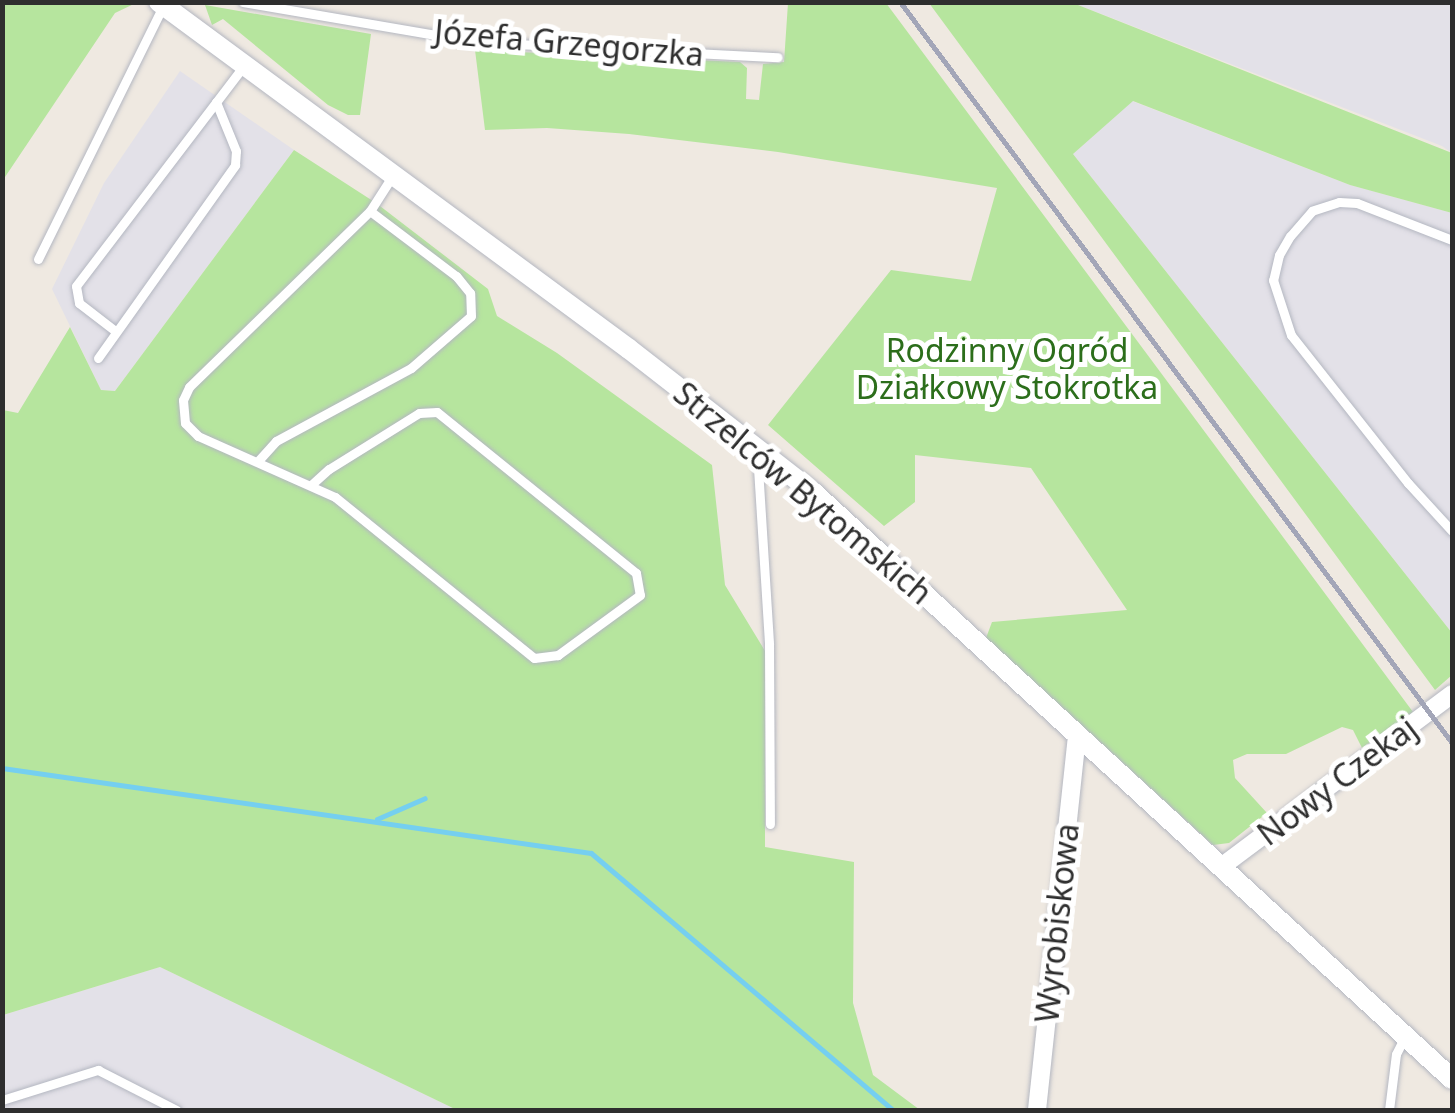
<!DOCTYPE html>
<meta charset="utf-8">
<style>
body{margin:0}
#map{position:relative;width:1455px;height:1113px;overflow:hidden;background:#efe9e1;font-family:"Noto Sans",sans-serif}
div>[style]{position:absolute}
.industrial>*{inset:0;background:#e3e1e8}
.green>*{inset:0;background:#b6e59e}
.stream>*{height:5px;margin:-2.5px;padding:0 2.5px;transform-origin:2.5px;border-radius:2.5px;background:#75cff0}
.roads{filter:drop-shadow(0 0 2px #b4b7c1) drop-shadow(0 0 2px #b4b7c1)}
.service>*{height:9px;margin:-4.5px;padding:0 4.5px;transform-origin:4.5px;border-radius:4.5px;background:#fff}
.minor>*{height:18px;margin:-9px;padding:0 9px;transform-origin:9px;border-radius:9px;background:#fff}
.tertiary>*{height:20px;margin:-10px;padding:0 10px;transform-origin:10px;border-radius:10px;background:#fff}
.rail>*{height:5px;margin:-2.5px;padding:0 2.5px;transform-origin:2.5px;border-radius:2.5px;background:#a3a6b8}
span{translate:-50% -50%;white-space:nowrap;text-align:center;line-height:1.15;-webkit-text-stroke:10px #fff;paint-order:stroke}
.street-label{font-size:32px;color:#2e2e2e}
.park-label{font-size:32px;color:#2c6e1b}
.frame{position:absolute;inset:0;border:5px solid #2e2e2e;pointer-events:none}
</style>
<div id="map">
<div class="industrial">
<div style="clip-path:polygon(1073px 3px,1452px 3px,1452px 153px,1442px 146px)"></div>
<div style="clip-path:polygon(180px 71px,294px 150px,115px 391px,101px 390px,52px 289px,104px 183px)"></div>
<div style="clip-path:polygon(1132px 101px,1350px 185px,1452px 213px,1452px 633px,1073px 154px)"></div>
<div style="clip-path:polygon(160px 967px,457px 1110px,3px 1110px,3px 1015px)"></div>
</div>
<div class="green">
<div style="clip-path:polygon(3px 2px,136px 3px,115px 13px,3px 180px)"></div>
<div style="clip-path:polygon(788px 3px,886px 3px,1413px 712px,1362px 748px,1353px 730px,1342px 727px,1286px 754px,1247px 754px,1233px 760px,1235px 778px,1267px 813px,1229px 843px,1213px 845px,986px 638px,992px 622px,1127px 610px,1031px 468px,915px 455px,915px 502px,884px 526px,768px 425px,891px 270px,971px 281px,997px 188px,778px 152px,629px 134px,547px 128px,485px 130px,475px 50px,740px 62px,747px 68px,746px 99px,759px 100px,763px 64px,784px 62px)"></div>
<div style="clip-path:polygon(929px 3px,1073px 3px,1452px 153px,1452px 213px,1350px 185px,1133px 101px,1073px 154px,1452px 633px,1452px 675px,1435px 690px)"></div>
<div style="clip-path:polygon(205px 5px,371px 34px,360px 115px,348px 115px,328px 105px,223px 19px,212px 25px)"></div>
<div style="clip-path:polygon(294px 150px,376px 203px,488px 289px,497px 316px,557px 353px,712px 465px,725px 585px,765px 651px,765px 847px,854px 862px,853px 1003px,873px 1075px,920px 1110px,457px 1110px,160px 967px,3px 1015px,3px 410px,18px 413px,70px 327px,101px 390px,115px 391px)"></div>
</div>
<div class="stream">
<div style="left:2px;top:768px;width:595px;rotate:8.21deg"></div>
<div style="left:591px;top:853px;width:397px;rotate:40.4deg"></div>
<div style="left:377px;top:819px;width:52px;rotate:-23.6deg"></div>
</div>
<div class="roads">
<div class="service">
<div style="left:243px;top:2px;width:237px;rotate:9.7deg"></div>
<div style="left:477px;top:42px;width:301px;rotate:2.9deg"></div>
<div style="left:1452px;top:240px;width:102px;rotate:-158.7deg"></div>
<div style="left:1357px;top:203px;width:18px;rotate:-177deg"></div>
<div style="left:1339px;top:202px;width:28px;rotate:162deg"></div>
<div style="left:1312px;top:211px;width:33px;rotate:131deg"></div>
<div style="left:1290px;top:236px;width:22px;rotate:120deg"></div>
<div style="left:1279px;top:255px;width:26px;rotate:103deg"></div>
<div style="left:1273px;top:280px;width:58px;rotate:71.9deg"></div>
<div style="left:1291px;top:335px;width:189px;rotate:51.7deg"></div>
<div style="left:1408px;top:483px;width:65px;rotate:47.5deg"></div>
<div style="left:38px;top:259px;width:282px;rotate:-63.7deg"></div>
<div style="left:114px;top:330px;width:44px;rotate:-142.4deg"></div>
<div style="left:79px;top:303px;width:17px;rotate:-100deg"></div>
<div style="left:76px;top:286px;width:275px;rotate:-52.7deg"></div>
<div style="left:98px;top:358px;width:237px;rotate:-54.6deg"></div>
<div style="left:235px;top:165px;width:14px;rotate:-86deg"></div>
<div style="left:236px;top:151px;width:53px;rotate:-112.2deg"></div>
<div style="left:757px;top:452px;width:193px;rotate:86.4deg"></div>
<div style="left:769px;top:645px;width:179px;rotate:89.7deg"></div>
<div style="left:258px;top:461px;width:27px;rotate:-48deg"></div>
<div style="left:276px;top:441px;width:153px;rotate:-28.4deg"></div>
<div style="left:411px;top:368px;width:79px;rotate:-40.9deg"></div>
<div style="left:471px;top:316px;width:23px;rotate:-92deg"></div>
<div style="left:470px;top:293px;width:22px;rotate:-129deg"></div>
<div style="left:456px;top:276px;width:108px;rotate:-142.9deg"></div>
<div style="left:311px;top:485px;width:24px;rotate:-42deg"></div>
<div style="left:329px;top:469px;width:106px;rotate:-31.9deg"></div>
<div style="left:419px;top:413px;width:18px;rotate:-3deg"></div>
<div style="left:437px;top:412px;width:256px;rotate:39deg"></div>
<div style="left:636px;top:573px;width:22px;rotate:80deg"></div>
<div style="left:640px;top:595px;width:102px;rotate:143.8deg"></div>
<div style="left:558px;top:655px;width:24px;rotate:173deg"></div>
<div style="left:534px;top:658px;width:256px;rotate:-141deg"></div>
<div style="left:335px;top:497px;width:150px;rotate:-156deg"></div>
<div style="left:198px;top:436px;width:18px;rotate:-135deg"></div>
<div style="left:185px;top:423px;width:23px;rotate:-95deg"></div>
<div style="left:183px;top:400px;width:14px;rotate:-65deg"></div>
<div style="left:189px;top:387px;width:252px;rotate:-44.2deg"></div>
<div style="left:370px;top:211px;width:43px;rotate:-57.4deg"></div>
<div style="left:2px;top:1100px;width:101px;rotate:-17.4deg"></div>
<div style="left:98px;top:1070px;width:88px;rotate:27.1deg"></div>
<div style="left:1389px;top:1110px;width:56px;rotate:-82.9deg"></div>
<div style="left:1396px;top:1054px;width:18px;rotate:-63deg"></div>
</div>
<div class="minor">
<div style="left:1221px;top:867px;width:289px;rotate:-36.8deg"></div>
<div style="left:1037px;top:1110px;width:377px;rotate:-83.9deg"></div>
</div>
<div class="tertiary">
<div style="left:159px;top:2px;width:584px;rotate:36.44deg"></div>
<div style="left:629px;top:349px;width:234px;rotate:37.9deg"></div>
<div style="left:814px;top:493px;width:866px;rotate:42.57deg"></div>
</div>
</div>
<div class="rail">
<div style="left:900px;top:2px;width:924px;rotate:53.32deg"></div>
</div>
<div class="street-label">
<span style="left:569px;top:43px;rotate:5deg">Józefa Grzegorzka</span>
<span style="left:803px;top:493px;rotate:40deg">Strzelców Bytomskich</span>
<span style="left:1337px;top:781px;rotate:-37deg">Nowy Czekaj</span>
<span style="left:1057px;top:923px;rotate:-84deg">Wyrobiskowa</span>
</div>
<div class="park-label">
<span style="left:1007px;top:369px">Rodzinny Ogród<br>Działkowy Stokrotka</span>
</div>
<div class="frame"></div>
</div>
